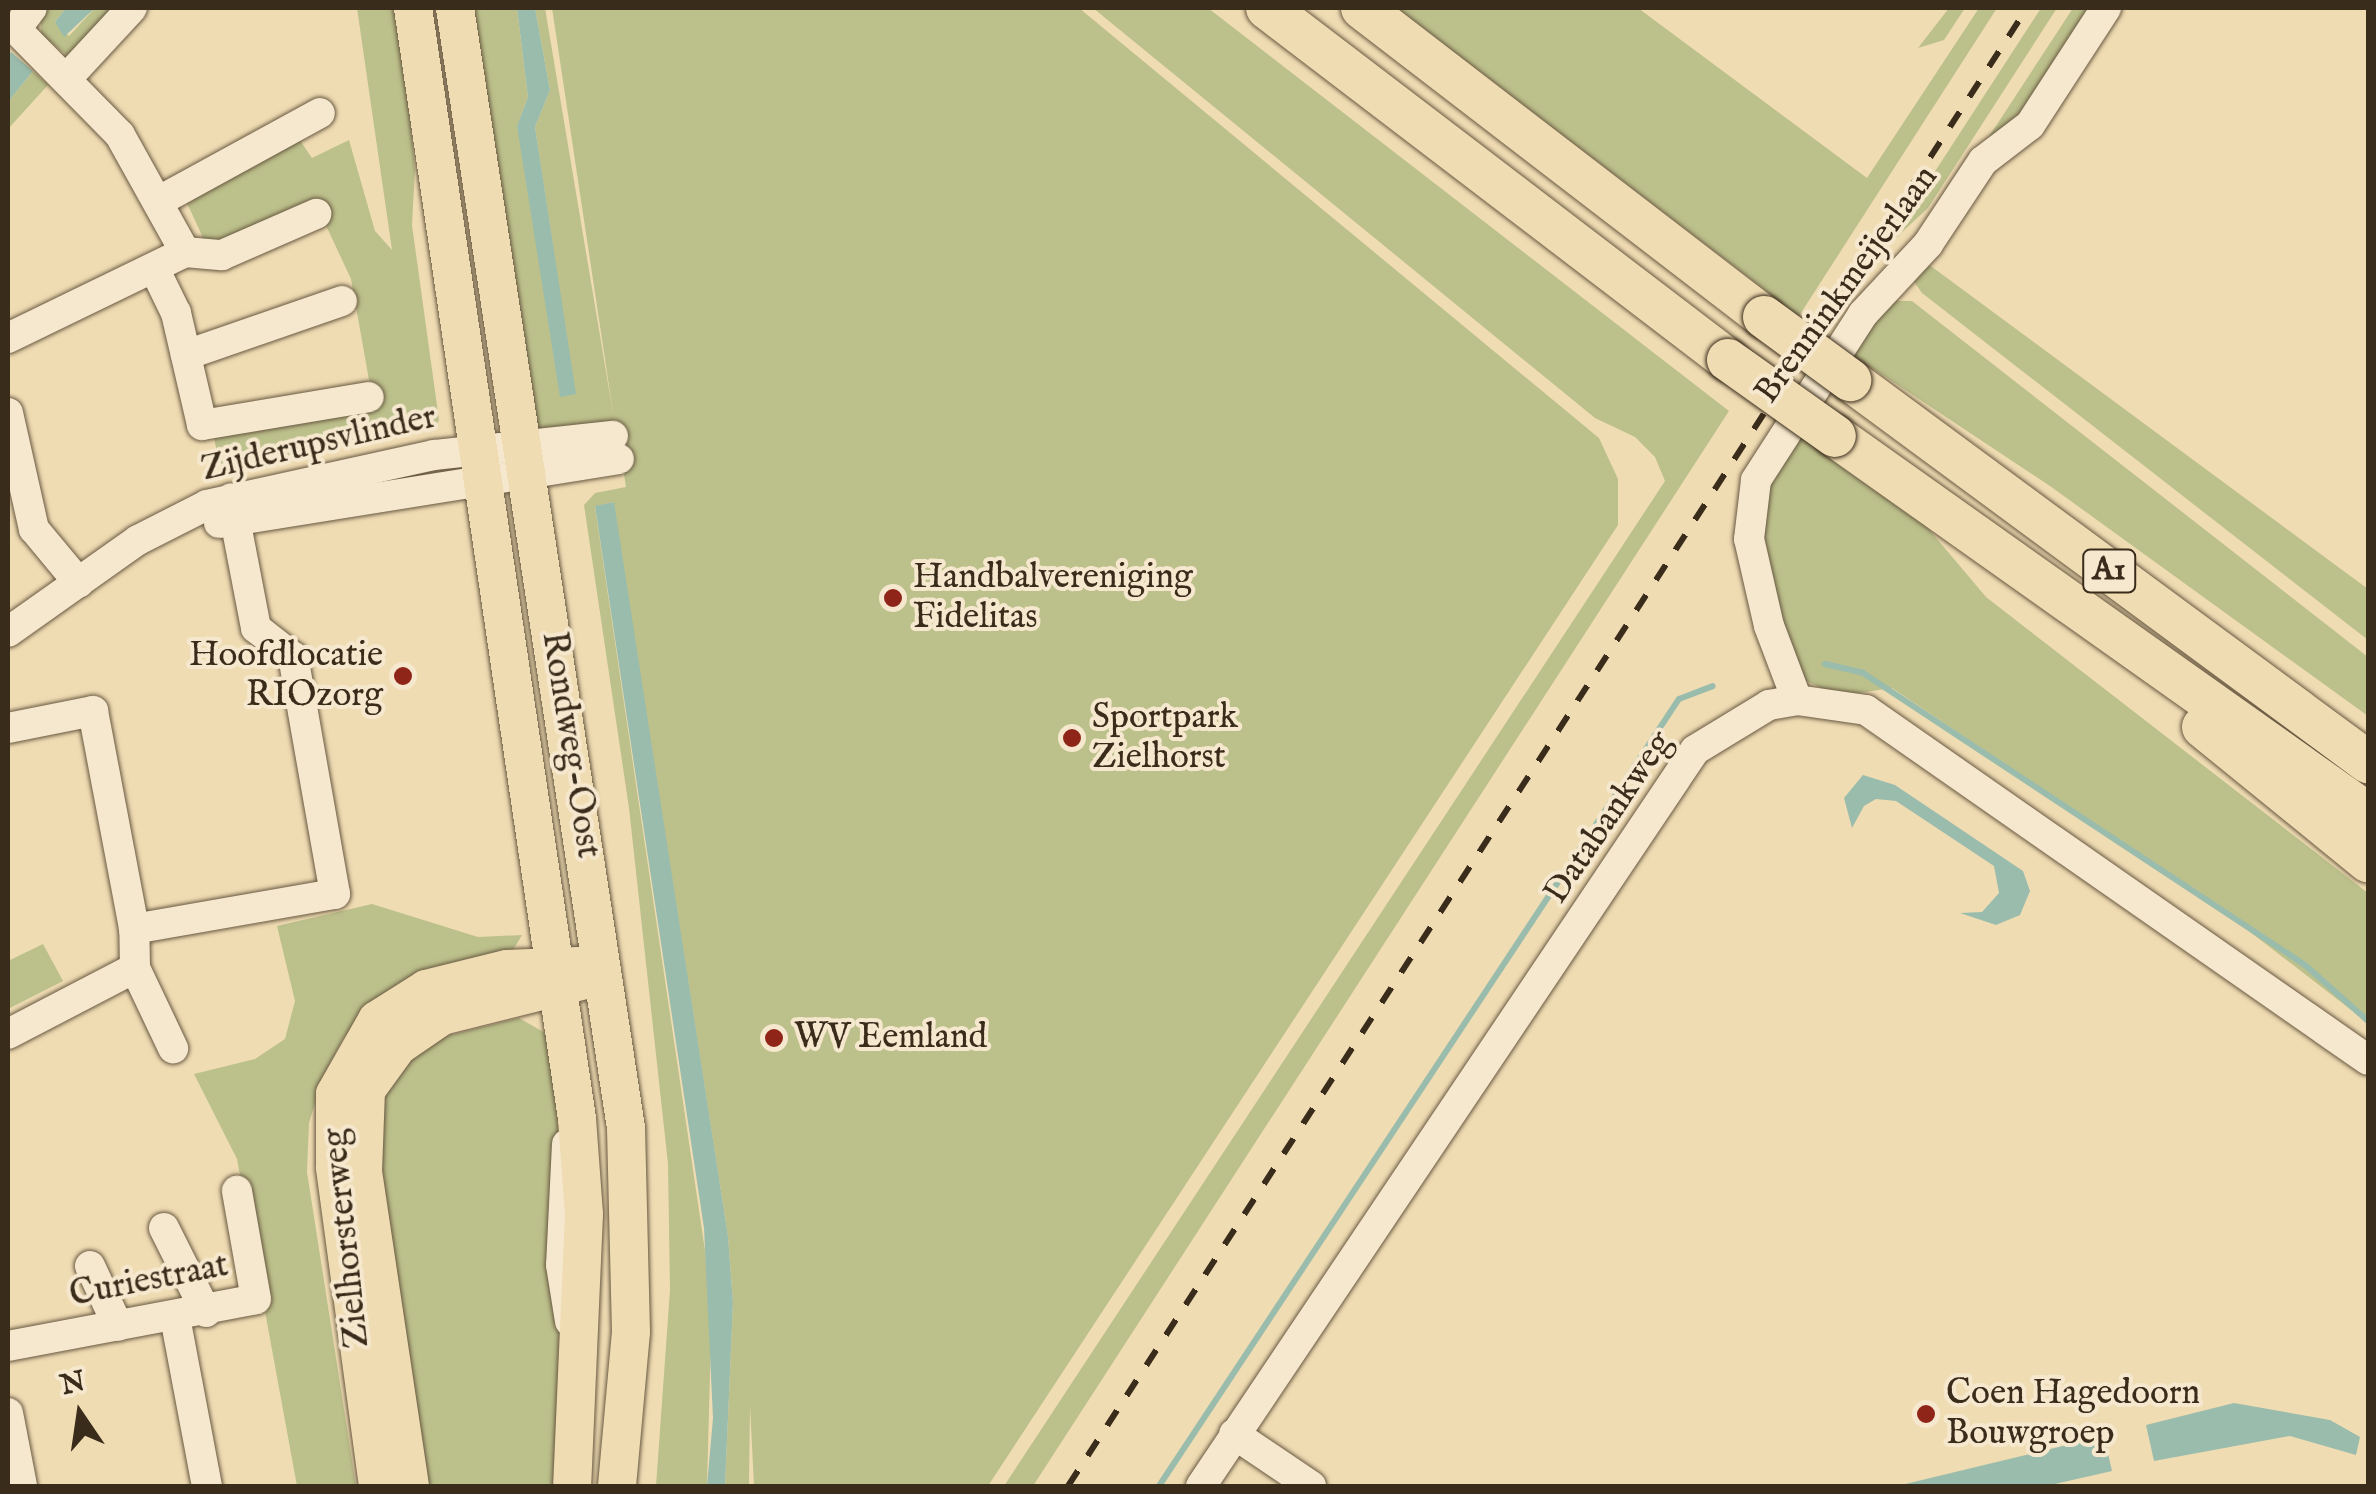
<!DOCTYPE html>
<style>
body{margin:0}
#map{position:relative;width:2376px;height:1494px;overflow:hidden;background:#f0dcb3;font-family:"IM FELL English",serif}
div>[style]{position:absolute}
.green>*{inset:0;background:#bcc08b}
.water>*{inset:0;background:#9abcac}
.stream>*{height:6px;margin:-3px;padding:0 3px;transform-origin:3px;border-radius:3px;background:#9abcac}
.roads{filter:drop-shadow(0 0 2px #685841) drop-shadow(0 0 2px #685841)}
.minor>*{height:30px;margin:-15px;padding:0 15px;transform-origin:15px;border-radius:15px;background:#f5e8ce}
.major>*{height:38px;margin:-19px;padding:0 19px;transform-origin:19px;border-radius:19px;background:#f0dcb3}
.highway>*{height:42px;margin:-21px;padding:0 21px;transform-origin:21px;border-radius:21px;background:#f0dcb3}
.rail>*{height:6px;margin-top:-3px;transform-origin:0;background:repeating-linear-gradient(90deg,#3a2c1b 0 18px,transparent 0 36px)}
.bridges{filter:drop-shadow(0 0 2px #3a2c1b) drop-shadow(0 0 2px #3a2c1b)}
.highway-bridge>*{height:42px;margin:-21px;padding:0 21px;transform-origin:21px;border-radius:21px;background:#f0dcb3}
.dots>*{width:28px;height:28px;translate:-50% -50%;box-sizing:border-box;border:5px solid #f5e8ce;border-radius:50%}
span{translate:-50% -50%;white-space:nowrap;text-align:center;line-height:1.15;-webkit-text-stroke:8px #f5e8ce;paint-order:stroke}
.shield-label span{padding:2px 8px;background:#f5e8ce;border:2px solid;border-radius:8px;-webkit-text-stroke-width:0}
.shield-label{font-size:32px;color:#3a2c1b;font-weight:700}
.street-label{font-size:35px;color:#3a2c1b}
.poi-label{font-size:35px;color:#3a2c1b}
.left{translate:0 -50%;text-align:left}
.right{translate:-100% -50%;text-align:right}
.frame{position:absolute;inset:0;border:10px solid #3a2c1b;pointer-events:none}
.north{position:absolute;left:30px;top:1364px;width:100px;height:100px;-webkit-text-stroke:8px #f5e8ce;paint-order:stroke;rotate:347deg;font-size:28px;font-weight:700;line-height:40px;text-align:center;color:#3a2c1b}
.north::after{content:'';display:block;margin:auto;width:35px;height:45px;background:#3a2c1b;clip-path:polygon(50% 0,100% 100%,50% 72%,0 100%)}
</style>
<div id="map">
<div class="green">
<div style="clip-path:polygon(40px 8px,66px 8px,55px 22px,69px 36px,95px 8px,123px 8px,71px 58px,41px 35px)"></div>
<div style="clip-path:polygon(357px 8px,400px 8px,415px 170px,412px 225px,439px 420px,433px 431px,407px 428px,221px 472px,214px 438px,374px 408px,351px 279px,322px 217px,223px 248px,205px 242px,187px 203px,193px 201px,190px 192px,295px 133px,312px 158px,349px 140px,375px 231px,392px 250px)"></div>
<div style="clip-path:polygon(472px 8px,517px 8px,528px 97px,517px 126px,575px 393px,535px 127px,550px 90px,535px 8px,545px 8px,614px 419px,552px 8px,1079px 8px,1599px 438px,1618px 479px,1618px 525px,988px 1486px,754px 1486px,750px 1405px,749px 1486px,725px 1486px,733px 1303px,728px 1236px,613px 502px,595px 507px,712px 1298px,707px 1486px,656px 1486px,670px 1290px,668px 1164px,629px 808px,584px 505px,595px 493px,626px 487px,616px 424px,547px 433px,536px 428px)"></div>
<div style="clip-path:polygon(1093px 8px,1208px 8px,1729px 411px,1033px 1486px,1004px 1486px,1665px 481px,1655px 457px,1635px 437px,1595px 418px)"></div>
<div style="clip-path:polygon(1396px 8px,1638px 8px,1867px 178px,1979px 8px,1997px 8px,1799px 316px)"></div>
<div style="clip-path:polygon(1949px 8px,1965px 8px,1944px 40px,1918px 48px)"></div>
<div style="clip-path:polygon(2041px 8px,2057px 8px,1928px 208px,1886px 247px)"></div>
<div style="clip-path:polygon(2073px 8px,2099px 8px,2023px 124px,1979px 152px)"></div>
<div style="clip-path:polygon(33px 71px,48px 85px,8px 129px,8px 102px)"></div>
<div style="clip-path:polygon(1924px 261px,2368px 589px,2368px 640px,1922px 293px,1912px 279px)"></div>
<div style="clip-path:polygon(1891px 301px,1912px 301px,2368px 657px,2368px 716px,2050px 486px,1845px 350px)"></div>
<div style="clip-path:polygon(1804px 415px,1878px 469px,1986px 597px,2368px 893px,2368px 1023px,2218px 907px,1892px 688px,1839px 696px,1795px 676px,1770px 606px,1758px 509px)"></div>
<div style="clip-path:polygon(372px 904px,478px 937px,522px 935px,508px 959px,372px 1005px,344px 1037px,323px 1077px,309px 1123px,307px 1172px,356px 1486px,297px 1486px,237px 1159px,194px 1074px,255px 1059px,285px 1039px,295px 1001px,277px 926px)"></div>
<div style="clip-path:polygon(43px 944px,63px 981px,8px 1009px,8px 961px)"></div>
<div style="clip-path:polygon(519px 1018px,547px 1034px,568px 1159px,554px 1486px,416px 1486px,368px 1132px,392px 1072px,434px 1039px)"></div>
</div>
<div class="water">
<div style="clip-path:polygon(66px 8px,95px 8px,64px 37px,55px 22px)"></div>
<div style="clip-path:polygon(517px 8px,535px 8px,550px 90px,535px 127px,576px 394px,560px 397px,517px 126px,528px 97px)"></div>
<div style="clip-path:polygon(11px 52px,33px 71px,8px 102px,8px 56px)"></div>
<div style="clip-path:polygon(614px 502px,728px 1236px,733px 1303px,725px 1486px,707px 1486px,713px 1418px,704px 1228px,595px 506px)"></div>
<div style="clip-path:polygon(1863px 775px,1895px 785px,2023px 871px,2030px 891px,2020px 915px,1996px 925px,1960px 913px,1982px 912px,1999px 893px,1994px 866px,1896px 801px,1876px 799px,1864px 806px,1852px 828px,1844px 798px)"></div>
<div style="clip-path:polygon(2234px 1403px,2330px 1420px,2360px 1437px,2356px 1455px,2290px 1436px,2154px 1461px,2146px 1425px)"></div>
<div style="clip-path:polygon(2104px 1436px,2112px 1471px,2046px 1486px,1897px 1486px)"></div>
</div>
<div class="stream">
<div style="left:1825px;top:664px;width:39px;rotate:13deg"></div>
<div style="left:1863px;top:673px;width:530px;rotate:33.45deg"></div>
<div style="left:2305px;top:965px;width:84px;rotate:41.6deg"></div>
<div style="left:1159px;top:1486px;width:943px;rotate:-56.55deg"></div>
<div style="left:1679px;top:699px;width:36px;rotate:-21deg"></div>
</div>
<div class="roads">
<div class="minor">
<div style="left:68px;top:77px;width:94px;rotate:-47.2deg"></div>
<div style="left:161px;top:200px;width:181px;rotate:-28.7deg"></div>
<div style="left:185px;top:252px;width:37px;rotate:5deg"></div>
<div style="left:222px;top:255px;width:103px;rotate:-23.6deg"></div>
<div style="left:155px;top:270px;width:48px;rotate:64deg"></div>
<div style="left:176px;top:313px;width:115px;rotate:76.9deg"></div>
<div style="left:202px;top:425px;width:169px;rotate:-9.5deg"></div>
<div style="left:8px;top:338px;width:197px;rotate:-25.9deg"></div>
<div style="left:185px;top:252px;width:134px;rotate:-119.1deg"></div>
<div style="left:120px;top:135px;width:148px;rotate:-134.5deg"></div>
<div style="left:16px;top:29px;width:26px;rotate:-53deg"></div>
<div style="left:186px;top:355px;width:165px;rotate:-19.1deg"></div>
<div style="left:8px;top:413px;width:119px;rotate:77.4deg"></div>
<div style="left:34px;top:529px;width:70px;rotate:50.2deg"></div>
<div style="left:219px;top:523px;width:405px;rotate:-9.1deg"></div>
<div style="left:8px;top:632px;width:159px;rotate:-35.3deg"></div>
<div style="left:138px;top:540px;width:77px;rotate:-26.9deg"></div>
<div style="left:207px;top:505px;width:232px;rotate:-12.4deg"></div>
<div style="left:434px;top:455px;width:180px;rotate:-6.1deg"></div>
<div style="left:1797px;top:700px;width:79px;rotate:-110.7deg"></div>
<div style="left:1769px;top:626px;width:89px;rotate:-102.9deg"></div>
<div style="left:1749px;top:539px;width:59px;rotate:-83.2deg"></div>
<div style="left:1756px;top:480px;width:197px;rotate:-57.2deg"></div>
<div style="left:1863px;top:314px;width:96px;rotate:-47.1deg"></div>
<div style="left:1928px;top:244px;width:100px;rotate:-56.5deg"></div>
<div style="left:1983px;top:161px;width:59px;rotate:-37.5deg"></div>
<div style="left:2030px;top:125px;width:140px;rotate:-57deg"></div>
<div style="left:8px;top:728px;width:87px;rotate:-11.3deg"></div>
<div style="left:93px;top:711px;width:222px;rotate:79.3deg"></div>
<div style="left:135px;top:968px;width:89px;rotate:64.6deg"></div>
<div style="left:8px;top:1034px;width:143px;rotate:-27.5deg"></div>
<div style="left:135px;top:968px;width:39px;rotate:-91deg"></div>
<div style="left:134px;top:929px;width:204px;rotate:-9.9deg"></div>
<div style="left:335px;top:894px;width:241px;rotate:-100deg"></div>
<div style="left:293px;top:657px;width:47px;rotate:-141.9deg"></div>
<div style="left:256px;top:628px;width:132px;rotate:-100.9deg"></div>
<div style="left:567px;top:1144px;width:121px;rotate:92.8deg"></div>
<div style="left:561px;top:1265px;width:57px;rotate:80.9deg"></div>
<div style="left:164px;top:1228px;width:94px;rotate:63.4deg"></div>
<div style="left:90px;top:1266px;width:66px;rotate:65deg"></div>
<div style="left:175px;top:1317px;width:172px;rotate:79.3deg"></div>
<div style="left:8px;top:1346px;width:252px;rotate:-10.7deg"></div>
<div style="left:256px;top:1299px;width:110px;rotate:-100deg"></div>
<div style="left:8px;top:1413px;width:74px;rotate:79.1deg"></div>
<div style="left:1234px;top:1434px;width:93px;rotate:34deg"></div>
<div style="left:1201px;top:1486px;width:886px;rotate:-56.13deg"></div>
<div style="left:1695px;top:750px;width:87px;rotate:-31.3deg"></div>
<div style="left:1769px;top:705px;width:28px;rotate:-10deg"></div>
<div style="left:1797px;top:700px;width:70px;rotate:8.2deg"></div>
<div style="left:1866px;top:710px;width:612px;rotate:34.88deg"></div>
</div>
<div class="major">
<div style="left:413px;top:8px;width:1123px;rotate:81.6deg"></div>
<div style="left:577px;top:1119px;width:95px;rotate:85.8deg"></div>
<div style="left:584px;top:1214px;width:272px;rotate:92.5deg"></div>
<div style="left:455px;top:8px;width:1133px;rotate:81.32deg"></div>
<div style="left:626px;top:1128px;width:204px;rotate:88.6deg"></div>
<div style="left:631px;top:1332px;width:155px;rotate:95.2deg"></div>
<div style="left:378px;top:1486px;width:322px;rotate:-97.7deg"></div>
<div style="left:335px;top:1167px;width:73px;rotate:-90deg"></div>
<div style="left:335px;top:1094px;width:85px;rotate:-60.4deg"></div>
<div style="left:377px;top:1020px;width:58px;rotate:-32.3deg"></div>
<div style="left:426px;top:989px;width:83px;rotate:-13.9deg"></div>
<div style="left:507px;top:969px;width:71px;rotate:-2.4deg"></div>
<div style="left:410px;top:1486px;width:317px;rotate:-98.5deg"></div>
<div style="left:363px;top:1172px;width:82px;rotate:-87.9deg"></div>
<div style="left:366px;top:1090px;width:54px;rotate:-54deg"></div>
<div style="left:398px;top:1046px;width:53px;rotate:-34.3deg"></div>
<div style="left:442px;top:1016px;width:147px;rotate:-14.1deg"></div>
</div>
<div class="highway">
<div style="left:1267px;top:8px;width:580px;rotate:37.36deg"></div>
<div style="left:1362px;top:8px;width:507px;rotate:37.55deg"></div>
<div style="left:1850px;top:380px;width:644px;rotate:36.41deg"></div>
<div style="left:1835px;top:436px;width:653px;rotate:35.34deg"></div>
<div style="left:2203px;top:727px;width:213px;rotate:39.1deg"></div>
</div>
</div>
<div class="rail">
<div style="left:1068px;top:1486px;width:1762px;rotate:-57.02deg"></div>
</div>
<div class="bridges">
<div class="highway-bridge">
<div style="left:1764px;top:317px;width:107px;rotate:36.2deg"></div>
<div style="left:1728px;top:360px;width:131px;rotate:35.4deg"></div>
</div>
</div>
<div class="dots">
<div style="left:893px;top:598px;background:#8f2418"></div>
<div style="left:403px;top:676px;background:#8f2418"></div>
<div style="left:1072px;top:738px;background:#8f2418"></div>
<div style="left:774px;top:1038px;background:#8f2418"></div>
<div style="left:1926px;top:1414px;background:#8f2418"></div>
</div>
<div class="shield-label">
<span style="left:2109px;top:571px">A1</span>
</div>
<div class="street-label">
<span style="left:1847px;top:285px;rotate:-54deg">Brenninkmeijerlaan</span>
<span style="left:319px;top:444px;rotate:-13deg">Zijderupsvlinder</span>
<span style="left:570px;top:745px;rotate:81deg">Rondweg-Oost</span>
<span style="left:1609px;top:818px;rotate:-56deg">Databankweg</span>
<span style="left:347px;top:1238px;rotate:-96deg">Zielhorsterweg</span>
<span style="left:149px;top:1281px;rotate:-11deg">Curiestraat</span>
</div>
<div class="poi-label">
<span class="left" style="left:913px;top:598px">Handbalvereniging<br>Fidelitas</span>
<span class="right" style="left:383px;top:676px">Hoofdlocatie<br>RIOzorg</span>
<span class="left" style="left:1092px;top:738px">Sportpark<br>Zielhorst</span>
<span class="left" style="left:794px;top:1038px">WV Eemland</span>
<span class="left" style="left:1946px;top:1414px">Coen Hagedoorn<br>Bouwgroep</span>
</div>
<div class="frame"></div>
<div class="north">N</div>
</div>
